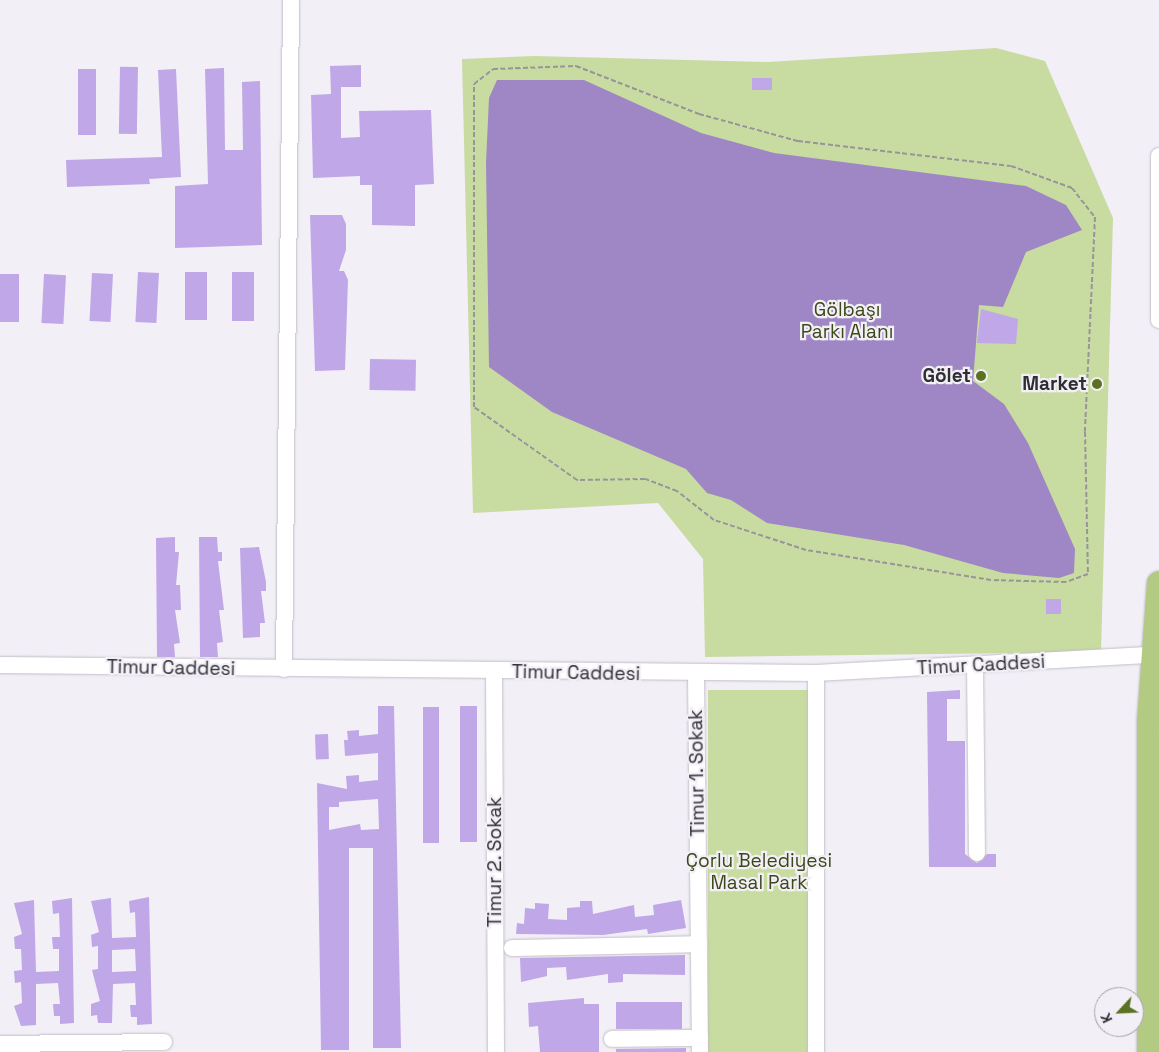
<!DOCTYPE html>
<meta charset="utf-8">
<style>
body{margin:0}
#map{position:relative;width:1159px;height:1052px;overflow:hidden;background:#f2eff7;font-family:"Space Grotesk",sans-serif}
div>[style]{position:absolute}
.green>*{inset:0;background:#c8dba0;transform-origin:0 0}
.water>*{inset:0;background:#9f86c4}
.building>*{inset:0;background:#c0a7e7;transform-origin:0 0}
.path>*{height:2px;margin-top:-1px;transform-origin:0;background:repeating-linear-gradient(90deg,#97959a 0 5px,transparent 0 7.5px)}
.roads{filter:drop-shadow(0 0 1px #c1bec6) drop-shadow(0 0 1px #c1bec6)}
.minor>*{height:16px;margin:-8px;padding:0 8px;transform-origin:8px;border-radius:8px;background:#fff}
.highway>*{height:24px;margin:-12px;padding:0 12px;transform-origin:12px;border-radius:12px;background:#b3ca82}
.dots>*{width:14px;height:14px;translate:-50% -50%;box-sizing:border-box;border:2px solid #f2eff7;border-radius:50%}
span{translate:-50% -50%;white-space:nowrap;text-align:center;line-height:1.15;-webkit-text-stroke:4.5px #f2eff7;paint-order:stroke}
.park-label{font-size:19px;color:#3b4817}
.poi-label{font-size:19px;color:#2f2e31;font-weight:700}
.right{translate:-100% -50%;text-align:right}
.street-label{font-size:19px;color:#2f2e31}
.north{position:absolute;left:1094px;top:987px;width:50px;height:50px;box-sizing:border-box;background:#f2eff7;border:1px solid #a4a2a8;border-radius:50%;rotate:245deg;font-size:14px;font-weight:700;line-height:20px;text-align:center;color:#2f2e31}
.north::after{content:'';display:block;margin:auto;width:18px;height:22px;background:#5c7121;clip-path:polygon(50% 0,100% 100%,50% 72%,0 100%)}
</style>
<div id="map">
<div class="green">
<div style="clip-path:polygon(996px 48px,1045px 61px,1113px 218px,1101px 652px,705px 657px,703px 559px,658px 503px,473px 513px,462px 59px,534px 56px,768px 62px)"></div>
<div style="left:810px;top:690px;width:362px;height:102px;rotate:90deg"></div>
</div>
<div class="water">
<div style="clip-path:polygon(497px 80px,584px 80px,701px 133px,774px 153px,1026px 186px,1066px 205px,1082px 230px,1026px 252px,1003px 307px,979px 305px,973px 381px,1004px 404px,1028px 443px,1075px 549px,1074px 573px,1059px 578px,1003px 573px,904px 545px,767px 523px,731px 500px,707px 493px,686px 469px,552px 412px,489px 367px,486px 163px,489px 98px)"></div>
</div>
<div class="building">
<div style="clip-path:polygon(361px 65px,361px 87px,341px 87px,341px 138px,360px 137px,359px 111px,431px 110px,434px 184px,415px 185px,415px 226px,372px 225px,372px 185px,360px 185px,360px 176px,313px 178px,311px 95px,331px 94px,330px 66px)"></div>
<div style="left:138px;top:67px;width:67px;height:18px;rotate:91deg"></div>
<div style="clip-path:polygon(224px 68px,225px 150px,243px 150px,242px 82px,260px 81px,262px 245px,175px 248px,175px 186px,208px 184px,205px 69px)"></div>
<div style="left:78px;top:69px;width:18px;height:66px"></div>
<div style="clip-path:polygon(176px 69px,181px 177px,149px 179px,150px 184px,67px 187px,66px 160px,162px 157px,158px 70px)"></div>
<div style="left:752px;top:78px;width:20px;height:12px"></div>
<div style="clip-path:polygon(310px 215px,342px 215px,346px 224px,346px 250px,339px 271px,344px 271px,348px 280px,345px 370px,315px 371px)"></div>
<div style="left:138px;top:272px;width:21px;height:50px;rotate:3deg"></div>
<div style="left:185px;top:272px;width:22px;height:48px"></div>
<div style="left:232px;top:272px;width:22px;height:49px"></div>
<div style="left:92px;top:273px;width:21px;height:48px;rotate:3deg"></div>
<div style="left:0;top:274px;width:19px;height:48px"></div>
<div style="left:44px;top:274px;width:22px;height:49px;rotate:3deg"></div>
<div style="clip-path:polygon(981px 309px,1018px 319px,1016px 344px,977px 343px)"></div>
<div style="left:370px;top:359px;width:46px;height:31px;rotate:1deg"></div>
<div style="clip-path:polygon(175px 537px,175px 552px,179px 552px,176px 585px,180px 585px,181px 610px,175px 610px,180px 643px,174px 644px,175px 657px,157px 657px,156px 538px)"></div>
<div style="clip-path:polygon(199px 537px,217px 537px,218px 552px,222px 552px,222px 561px,218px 561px,224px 610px,219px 610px,223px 642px,217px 643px,218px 657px,200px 657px)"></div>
<div style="clip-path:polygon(259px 547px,266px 582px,266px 591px,261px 591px,265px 623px,260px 623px,260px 637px,243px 638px,240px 548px)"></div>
<div style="left:1046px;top:599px;width:15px;height:15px"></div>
<div style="clip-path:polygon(960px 690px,960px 699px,947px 699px,947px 741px,965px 741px,965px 854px,977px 863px,987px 854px,996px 854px,996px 867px,929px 867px,927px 692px)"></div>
<div style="clip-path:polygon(evenodd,378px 706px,394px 706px,401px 1048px,373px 1048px,373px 848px,349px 848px,349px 1050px,321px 1050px,317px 783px,347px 789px,346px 776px,359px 775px,359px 782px,378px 780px,378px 753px,345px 756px,344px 740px,348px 740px,347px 731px,359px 730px,359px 736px,378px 734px,378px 706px,378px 799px,379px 829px,361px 830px,360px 824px,329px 830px,329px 807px,339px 807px,339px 802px,378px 799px)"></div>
<div style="left:460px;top:706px;width:17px;height:136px"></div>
<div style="left:423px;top:707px;width:16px;height:136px"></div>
<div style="left:328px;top:734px;width:25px;height:13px;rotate:88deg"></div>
<div style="clip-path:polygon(evenodd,149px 897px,152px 1024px,137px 1025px,137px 1017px,131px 1017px,130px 1005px,136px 1005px,135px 983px,113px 984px,112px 1023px,98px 1023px,97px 1015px,91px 1016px,91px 1004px,100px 1001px,92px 970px,98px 969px,98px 946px,92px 947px,91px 935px,99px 932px,91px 901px,111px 898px,112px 938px,136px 937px,135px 912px,130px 913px,129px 901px,149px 897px,135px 949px,136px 971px,112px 972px,112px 950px,135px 949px)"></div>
<div style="clip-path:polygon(72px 898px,74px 1023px,60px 1024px,60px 1016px,54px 1016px,53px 1004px,60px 1004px,58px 983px,36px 984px,36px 1025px,21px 1026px,14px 1006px,22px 1003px,21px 982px,15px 983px,14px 971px,22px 970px,21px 949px,15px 949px,14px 937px,22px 934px,14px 903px,34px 900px,36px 972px,59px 971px,59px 949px,53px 949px,52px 937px,60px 937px,59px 913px,53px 914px,52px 901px)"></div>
<div style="clip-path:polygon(681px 900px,686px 928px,648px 934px,647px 929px,603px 935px,516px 934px,517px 923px,524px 924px,525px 908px,535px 909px,535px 903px,549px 904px,548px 919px,567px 920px,567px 908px,580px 907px,580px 901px,592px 901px,593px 914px,634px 905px,635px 917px,654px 915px,653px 905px)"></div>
<div style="clip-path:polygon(685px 955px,685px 975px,623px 974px,623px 982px,608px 983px,608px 974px,567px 980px,566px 967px,547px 968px,547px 976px,521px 982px,520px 958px)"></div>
<div style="clip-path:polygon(584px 998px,584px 1004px,599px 1004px,599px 1052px,540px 1052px,538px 1026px,529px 1027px,528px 1003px)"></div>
<div style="left:616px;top:1002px;width:66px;height:27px"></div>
<div style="clip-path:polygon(686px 1048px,686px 1052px,616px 1052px,616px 1049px)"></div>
</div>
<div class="path">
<div style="left:576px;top:66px;width:132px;rotate:21.3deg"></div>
<div style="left:699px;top:114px;width:103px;rotate:15.3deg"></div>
<div style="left:798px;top:141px;width:214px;rotate:6.7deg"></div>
<div style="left:1011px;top:166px;width:65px;rotate:19.8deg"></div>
<div style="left:1072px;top:188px;width:37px;rotate:52deg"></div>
<div style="left:1095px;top:217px;width:215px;rotate:92.7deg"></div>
<div style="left:1085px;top:432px;width:142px;rotate:88.8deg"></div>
<div style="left:1088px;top:574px;width:23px;rotate:160deg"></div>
<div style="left:1066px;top:582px;width:75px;rotate:-178.5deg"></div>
<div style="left:991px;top:580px;width:187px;rotate:-170.8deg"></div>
<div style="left:806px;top:550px;width:97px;rotate:-161.9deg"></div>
<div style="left:714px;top:520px;width:47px;rotate:-141.9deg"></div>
<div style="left:677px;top:491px;width:34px;rotate:-159deg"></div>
<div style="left:645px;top:479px;width:68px;rotate:179.2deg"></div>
<div style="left:577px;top:480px;width:126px;rotate:-144.7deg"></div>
<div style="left:474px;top:407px;width:323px;rotate:-90deg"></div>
<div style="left:474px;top:84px;width:24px;rotate:-38deg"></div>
<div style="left:493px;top:69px;width:83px;rotate:-2.1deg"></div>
</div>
<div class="roads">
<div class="minor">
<div style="left:1159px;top:156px;width:164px;rotate:90deg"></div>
<div style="left:0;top:665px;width:816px;rotate:0.56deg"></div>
<div style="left:816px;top:673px;width:336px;rotate:-3.1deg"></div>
<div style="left:975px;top:665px;width:188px;rotate:89.4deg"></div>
<div style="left:284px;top:669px;width:669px;rotate:-89.4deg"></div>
<div style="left:494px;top:672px;width:380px;rotate:89.7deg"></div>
<div style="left:816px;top:673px;width:379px;rotate:90deg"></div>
<div style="left:696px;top:674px;width:378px;rotate:89.4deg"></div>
<div style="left:512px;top:948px;width:187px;rotate:-1.2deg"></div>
<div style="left:612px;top:1039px;width:88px;rotate:-0.7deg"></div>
<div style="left:0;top:1044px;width:164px;rotate:-0.7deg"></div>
</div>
<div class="highway">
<div style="left:1149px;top:1052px;width:330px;rotate:-90deg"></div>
<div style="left:1149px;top:722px;width:139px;rotate:-85.9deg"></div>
</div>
</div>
<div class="dots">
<div style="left:981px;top:376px;background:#5c7121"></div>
<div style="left:1097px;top:384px;background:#5c7121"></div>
</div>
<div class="park-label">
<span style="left:847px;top:321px">Gölbaşı<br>Parkı Alanı</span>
<span style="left:759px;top:872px">Çorlu Belediyesi<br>Masal Park</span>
</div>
<div class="poi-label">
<span class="right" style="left:971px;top:376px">Gölet</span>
<span class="right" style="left:1087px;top:384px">Market</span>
</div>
<div class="street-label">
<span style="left:981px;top:665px;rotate:-3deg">Timur Caddesi</span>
<span style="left:171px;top:668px;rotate:1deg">Timur Caddesi</span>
<span style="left:576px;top:673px;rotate:1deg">Timur Caddesi</span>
<span style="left:697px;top:773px;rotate:-91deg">Timur 1. Sokak</span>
<span style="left:495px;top:862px;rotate:-90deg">Timur 2. Sokak</span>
</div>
<div class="north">K</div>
</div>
